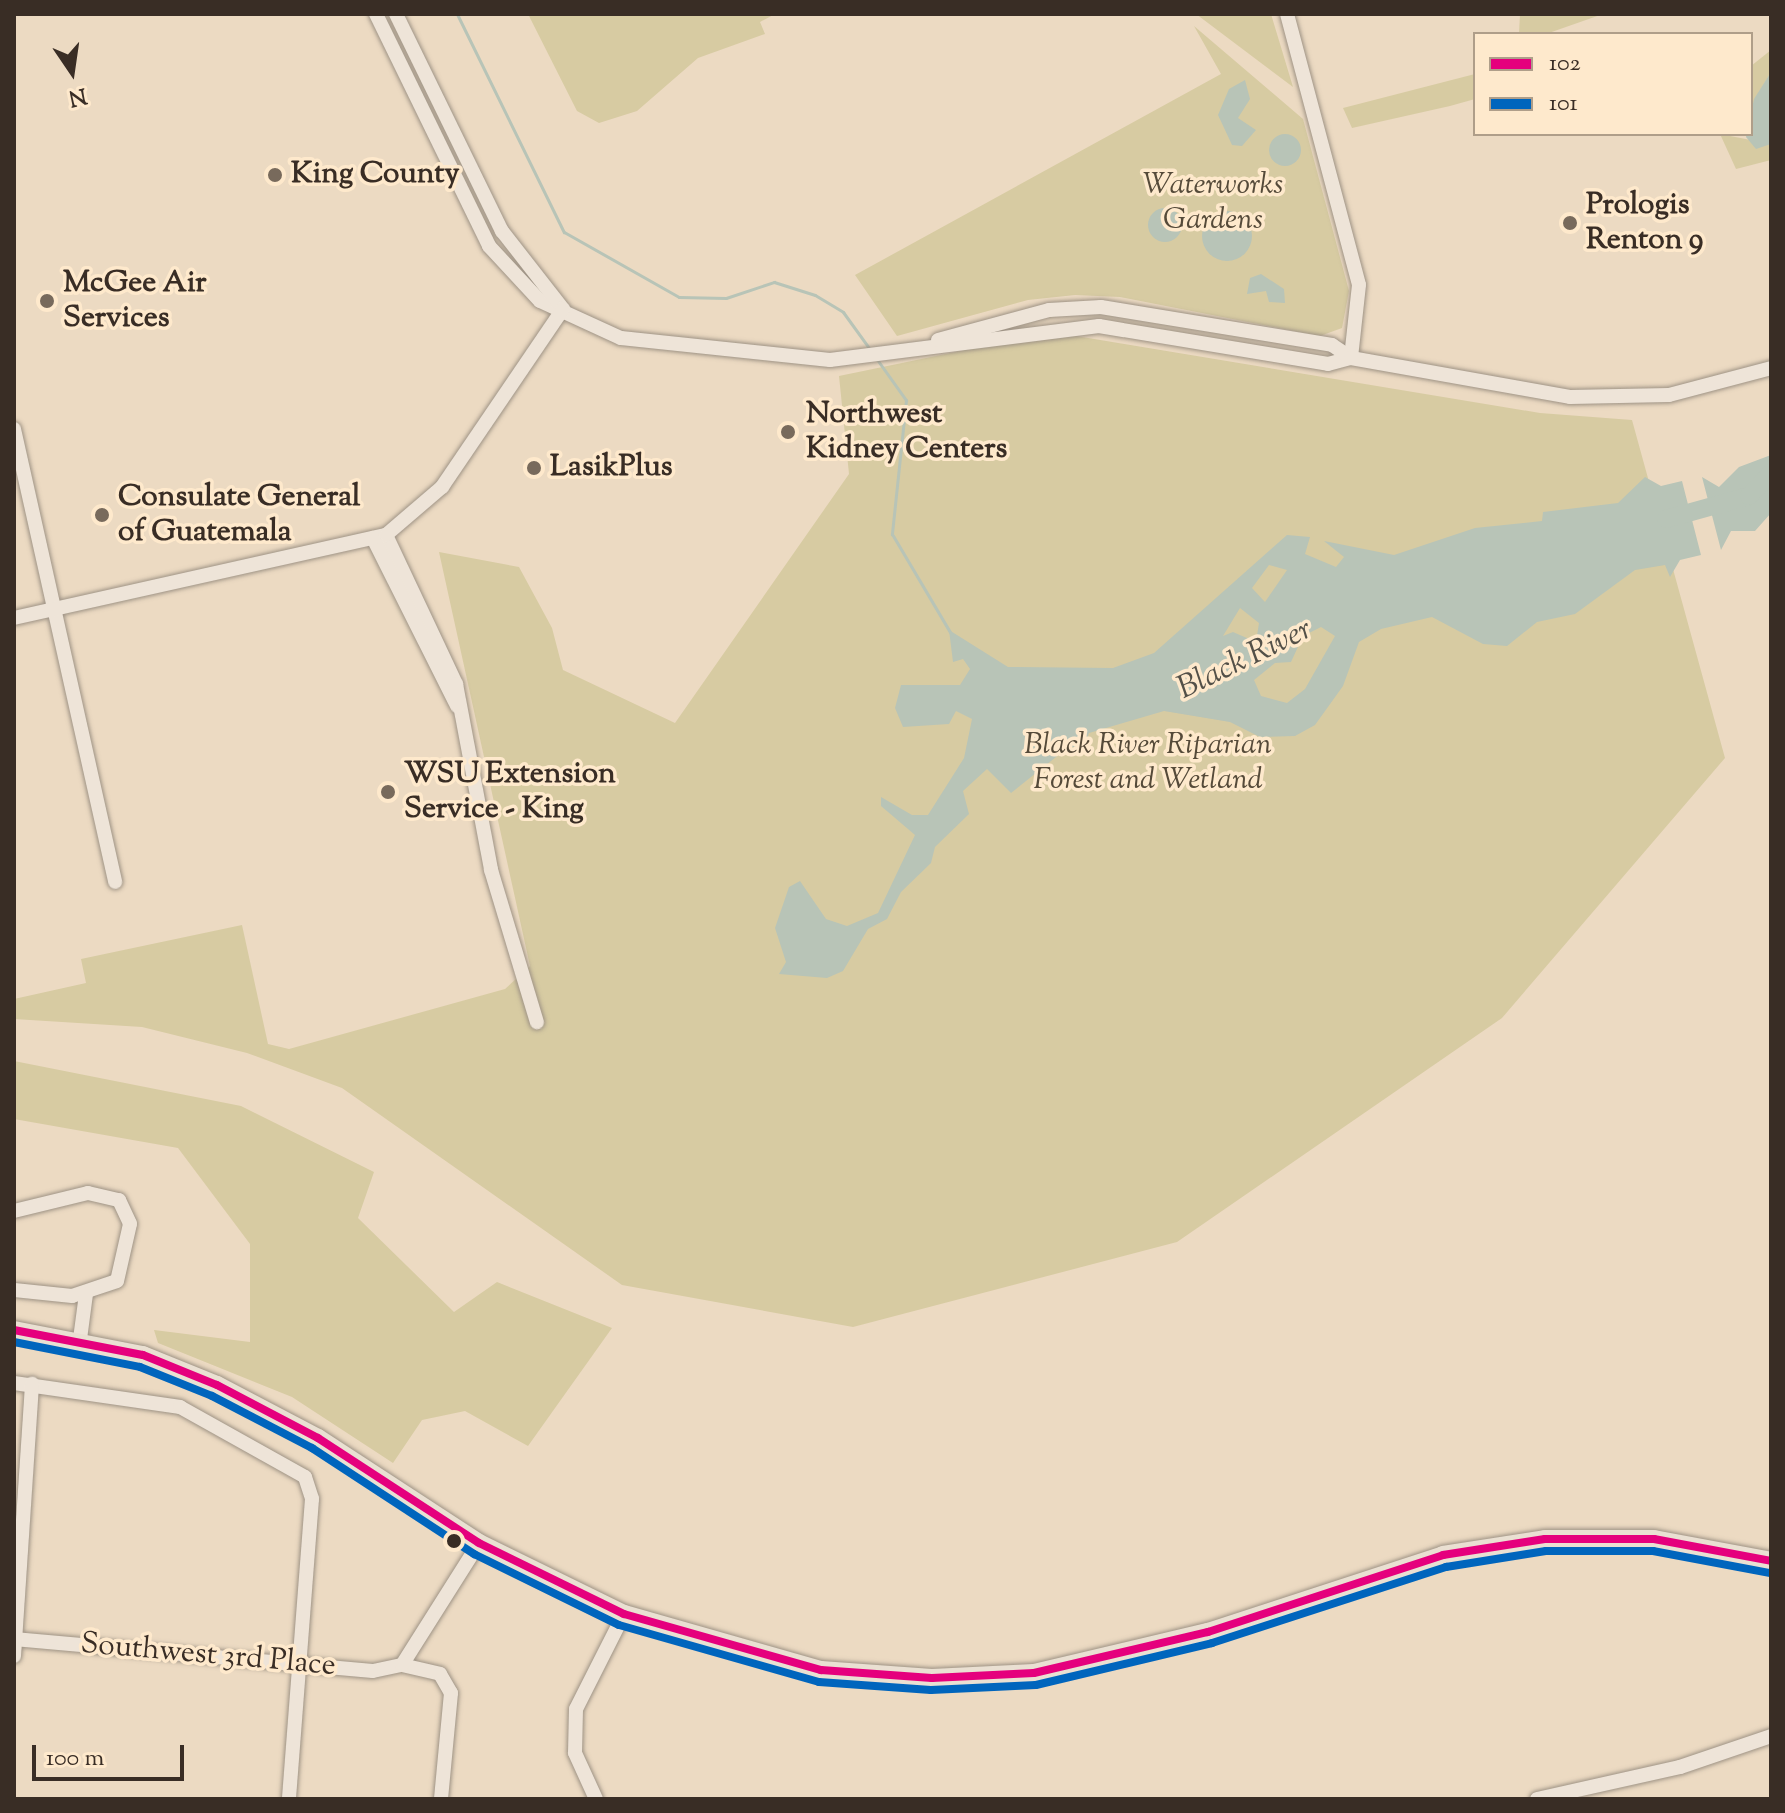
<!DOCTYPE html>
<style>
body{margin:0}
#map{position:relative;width:1785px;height:1813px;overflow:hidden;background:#ecdac2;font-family:"Sorts Mill Goudy",serif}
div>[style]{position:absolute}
.green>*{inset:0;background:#d7cba2}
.water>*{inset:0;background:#b8c4b7}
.round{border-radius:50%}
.stream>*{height:3px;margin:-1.5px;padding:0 1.5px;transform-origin:1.5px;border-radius:1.5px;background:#b8c4b7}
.river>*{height:18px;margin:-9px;padding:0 9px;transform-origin:9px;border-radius:9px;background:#b8c4b7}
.roads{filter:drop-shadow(0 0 2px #9e9385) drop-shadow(0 0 2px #9e9385)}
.minor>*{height:14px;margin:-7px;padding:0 7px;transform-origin:7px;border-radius:7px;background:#eee4d8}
.major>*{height:18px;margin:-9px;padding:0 9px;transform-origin:9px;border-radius:9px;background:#eae0d2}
.bus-1>*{height:8px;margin:-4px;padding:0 4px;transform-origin:4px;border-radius:4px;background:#e5007d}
.bus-2>*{height:8px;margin:-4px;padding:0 4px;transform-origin:4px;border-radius:4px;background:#0065bd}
.dots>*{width:22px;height:22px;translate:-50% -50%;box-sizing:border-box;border:4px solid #fee9cc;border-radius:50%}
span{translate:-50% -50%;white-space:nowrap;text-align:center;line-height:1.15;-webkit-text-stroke:7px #fee9cc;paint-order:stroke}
.poi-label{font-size:30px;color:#392d25;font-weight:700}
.left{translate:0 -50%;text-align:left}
.park-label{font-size:30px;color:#554a39;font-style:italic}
.street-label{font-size:30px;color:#392d25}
.water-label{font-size:32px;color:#535048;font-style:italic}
.frame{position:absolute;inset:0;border:16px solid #392d25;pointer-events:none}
.legend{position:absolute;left:1473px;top:32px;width:280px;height:104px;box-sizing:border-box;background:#fee9cc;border:2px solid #af9e89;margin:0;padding:10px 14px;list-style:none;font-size:24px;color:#392d25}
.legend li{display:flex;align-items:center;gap:16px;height:40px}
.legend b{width:40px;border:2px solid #af9e89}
.north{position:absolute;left:32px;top:32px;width:80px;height:80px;-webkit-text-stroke:6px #fee9cc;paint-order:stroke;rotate:167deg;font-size:22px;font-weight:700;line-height:32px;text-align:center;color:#392d25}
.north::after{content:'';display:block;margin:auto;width:28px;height:36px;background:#392d25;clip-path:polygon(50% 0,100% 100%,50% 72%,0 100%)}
.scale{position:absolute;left:32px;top:1745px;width:152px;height:36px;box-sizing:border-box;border:4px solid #392d25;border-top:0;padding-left:10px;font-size:24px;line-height:28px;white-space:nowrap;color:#392d25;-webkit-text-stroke:6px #fee9cc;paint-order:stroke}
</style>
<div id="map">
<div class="green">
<div style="clip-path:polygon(528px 14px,775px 14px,760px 22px,765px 34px,698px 58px,637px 111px,599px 123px,577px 111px)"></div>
<div style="clip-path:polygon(1196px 14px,1271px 14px,1293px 87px,1204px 20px)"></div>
<div style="clip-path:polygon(1603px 14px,1546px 34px,1519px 34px,1520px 14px)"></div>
<div style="clip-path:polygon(1194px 26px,1303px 119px,1349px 291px,1342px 328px,1320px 336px,1120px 297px,1075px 295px,1028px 300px,897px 336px,855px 275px,1221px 74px)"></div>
<div style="clip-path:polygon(1771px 50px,1771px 72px,1755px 99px,1751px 131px,1751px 66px)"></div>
<div style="clip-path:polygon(1475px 74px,1475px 99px,1450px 106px,1352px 128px,1343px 108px)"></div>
<div style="clip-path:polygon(1720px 134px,1771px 144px,1771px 160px,1736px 169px)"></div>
<div style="clip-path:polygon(1052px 332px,1540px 413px,1632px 420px,1725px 758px,1502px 1018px,1177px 1242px,853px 1327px,622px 1285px,342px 1088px,247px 1053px,142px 1027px,14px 1019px,14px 999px,86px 983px,81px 959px,242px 925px,268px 1044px,289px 1049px,505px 989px,530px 966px,439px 552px,519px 567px,552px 628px,563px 670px,675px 723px,849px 474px,839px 376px)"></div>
<div style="clip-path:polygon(14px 1061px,241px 1106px,374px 1172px,358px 1218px,454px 1312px,497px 1282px,612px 1328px,528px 1446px,465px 1411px,422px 1420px,393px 1463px,292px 1397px,158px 1343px,154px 1330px,250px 1342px,250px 1244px,178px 1148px,14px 1119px)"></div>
</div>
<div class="water">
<div style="clip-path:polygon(1771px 72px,1771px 144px,1756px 149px,1746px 137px,1754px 99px)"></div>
<div style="clip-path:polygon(1245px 80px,1250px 99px,1238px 118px,1256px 130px,1242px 146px,1232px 145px,1218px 115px,1229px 89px)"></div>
<div class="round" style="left:1269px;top:134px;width:32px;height:32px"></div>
<div class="round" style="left:1148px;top:208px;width:34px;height:34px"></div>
<div class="round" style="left:1202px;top:211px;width:50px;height:50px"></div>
<div style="clip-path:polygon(1261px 274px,1284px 289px,1285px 303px,1269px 302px,1266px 291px,1247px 294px,1250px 278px)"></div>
<div style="clip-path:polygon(1771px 455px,1771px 513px,1755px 531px,1731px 531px,1721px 550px,1702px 477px,1719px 487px,1739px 467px)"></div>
<div style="clip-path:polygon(evenodd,1645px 477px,1661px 486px,1682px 481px,1701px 555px,1680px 560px,1670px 577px,1665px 565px,1635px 570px,1575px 614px,1537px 622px,1507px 646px,1483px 644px,1432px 617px,1381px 629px,1359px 642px,1343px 686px,1315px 725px,1295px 736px,1260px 737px,1230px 722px,1164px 711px,1089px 733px,1085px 744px,1066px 749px,1011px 793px,987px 769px,963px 791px,969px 814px,935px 847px,931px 863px,901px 892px,887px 919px,868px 929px,843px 971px,827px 978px,779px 974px,786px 962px,775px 928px,789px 887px,800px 881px,826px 919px,847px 926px,878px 913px,915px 835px,881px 806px,881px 797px,912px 815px,928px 815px,964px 758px,972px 719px,956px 711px,949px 724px,903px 727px,895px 708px,901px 685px,960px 685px,970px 669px,963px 659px,953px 662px,949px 630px,1008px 667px,1113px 668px,1154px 653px,1287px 535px,1310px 537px,1305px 554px,1336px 567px,1344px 557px,1324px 541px,1394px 555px,1475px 528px,1542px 521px,1543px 512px,1618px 503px,1645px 477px,1269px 565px,1287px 570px,1265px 602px,1252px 588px,1269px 565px,1645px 477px,1240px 608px,1259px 623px,1256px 642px,1233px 632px,1223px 636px,1240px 608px,1645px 477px,1321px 627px,1335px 636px,1305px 689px,1287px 703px,1261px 696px,1254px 680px,1275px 663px,1291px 662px,1303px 636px,1321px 627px)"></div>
</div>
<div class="stream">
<div style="left:457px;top:14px;width:243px;rotate:63.9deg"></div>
<div style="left:564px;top:232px;width:132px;rotate:29.5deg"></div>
<div style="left:679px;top:297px;width:47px;rotate:1.2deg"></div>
<div style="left:726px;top:298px;width:51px;rotate:-18.4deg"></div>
<div style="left:774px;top:282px;width:43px;rotate:17.6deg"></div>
<div style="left:815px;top:295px;width:33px;rotate:31deg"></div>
<div style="left:843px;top:312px;width:44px;rotate:54.2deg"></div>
<div style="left:876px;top:358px;width:52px;rotate:54.5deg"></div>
<div style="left:906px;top:400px;width:135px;rotate:96deg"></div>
<div style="left:892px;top:534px;width:114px;rotate:59.4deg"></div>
</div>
<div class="river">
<div style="left:1666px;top:519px;width:86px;rotate:-15.5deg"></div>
<div style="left:1749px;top:496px;width:32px;rotate:-46deg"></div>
</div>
<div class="roads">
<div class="minor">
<div style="left:376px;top:14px;width:258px;rotate:64deg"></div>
<div style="left:489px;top:246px;width:75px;rotate:47.2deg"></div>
<div style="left:540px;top:301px;width:89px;rotate:24.6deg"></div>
<div style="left:621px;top:338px;width:210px;rotate:6deg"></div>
<div style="left:830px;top:360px;width:271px;rotate:-7.2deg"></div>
<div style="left:1099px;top:326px;width:232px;rotate:9.4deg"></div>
<div style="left:1328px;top:364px;width:24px;rotate:-15deg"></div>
<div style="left:396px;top:14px;width:242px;rotate:64deg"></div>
<div style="left:502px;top:231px;width:99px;rotate:52deg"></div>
<div style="left:1287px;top:14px;width:280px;rotate:75.1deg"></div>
<div style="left:1359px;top:285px;width:73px;rotate:96.3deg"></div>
<div style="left:938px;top:340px;width:115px;rotate:-15.1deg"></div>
<div style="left:1049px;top:310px;width:52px;rotate:-3.3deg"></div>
<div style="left:1101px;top:307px;width:234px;rotate:9.3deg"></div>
<div style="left:1332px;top:345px;width:23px;rotate:34deg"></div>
<div style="left:1351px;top:358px;width:222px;rotate:10.1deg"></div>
<div style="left:1570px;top:397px;width:99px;rotate:-1.2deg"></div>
<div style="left:1669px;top:395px;width:106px;rotate:-14.8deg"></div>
<div style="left:14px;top:429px;width:464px;rotate:77.4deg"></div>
<div style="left:386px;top:535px;width:165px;rotate:64.8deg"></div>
<div style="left:456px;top:684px;width:189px;rotate:79.3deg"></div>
<div style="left:491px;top:870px;width:159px;rotate:73.2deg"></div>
<div style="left:373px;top:538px;width:188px;rotate:63.4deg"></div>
<div style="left:14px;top:618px;width:381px;rotate:-12.6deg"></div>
<div style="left:386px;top:535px;width:74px;rotate:-40.6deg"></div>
<div style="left:442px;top:487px;width:215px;rotate:-55.8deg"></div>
<div style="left:14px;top:1211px;width:76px;rotate:-13.7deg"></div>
<div style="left:88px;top:1193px;width:32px;rotate:13deg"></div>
<div style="left:119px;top:1200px;width:26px;rotate:65deg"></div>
<div style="left:130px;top:1224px;width:58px;rotate:102.8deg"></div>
<div style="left:117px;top:1281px;width:47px;rotate:161.6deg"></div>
<div style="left:72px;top:1296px;width:58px;rotate:-174.1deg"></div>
<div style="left:80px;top:1339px;width:45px;rotate:-82.4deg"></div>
<div style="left:14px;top:1383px;width:168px;rotate:8.2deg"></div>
<div style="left:180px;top:1407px;width:143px;rotate:29.2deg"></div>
<div style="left:305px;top:1477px;width:23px;rotate:72deg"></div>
<div style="left:312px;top:1499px;width:301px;rotate:94.4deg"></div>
<div style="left:14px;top:1639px;width:360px;rotate:5.1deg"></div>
<div style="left:373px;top:1671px;width:30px;rotate:-12deg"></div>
<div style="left:402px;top:1665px;width:39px;rotate:13deg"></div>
<div style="left:440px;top:1674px;width:22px;rotate:60deg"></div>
<div style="left:451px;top:1693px;width:106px;rotate:95.4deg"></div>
<div style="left:14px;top:1656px;width:273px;rotate:-86.2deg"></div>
<div style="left:402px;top:1665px;width:144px;rotate:-57.7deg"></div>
<div style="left:596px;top:1799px;width:51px;rotate:-114.5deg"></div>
<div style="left:575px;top:1753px;width:44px;rotate:-88.7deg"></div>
<div style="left:576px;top:1709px;width:106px;rotate:-63.2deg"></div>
<div style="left:1537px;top:1799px;width:147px;rotate:-12.6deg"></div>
<div style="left:1680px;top:1767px;width:96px;rotate:-18.8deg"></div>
</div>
<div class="major">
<div style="left:14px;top:1330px;width:131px;rotate:11deg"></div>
<div style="left:143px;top:1355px;width:80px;rotate:22.1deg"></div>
<div style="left:217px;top:1385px;width:114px;rotate:27.7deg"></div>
<div style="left:318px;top:1438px;width:192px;rotate:33.1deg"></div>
<div style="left:479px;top:1543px;width:161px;rotate:26.1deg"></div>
<div style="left:624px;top:1614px;width:205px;rotate:15.9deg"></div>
<div style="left:821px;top:1670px;width:111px;rotate:4.1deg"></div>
<div style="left:932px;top:1678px;width:102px;rotate:-2.8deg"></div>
<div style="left:1034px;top:1673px;width:179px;rotate:-13.3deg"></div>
<div style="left:1208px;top:1632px;width:247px;rotate:-18.1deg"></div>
<div style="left:1443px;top:1555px;width:103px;rotate:-8.9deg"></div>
<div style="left:1545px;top:1539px;width:109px"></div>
<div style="left:1654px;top:1539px;width:119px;rotate:10.6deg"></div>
</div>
</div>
<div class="bus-1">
<div style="left:14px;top:1330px;width:131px;rotate:11deg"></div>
<div style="left:143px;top:1355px;width:80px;rotate:22.1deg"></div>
<div style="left:217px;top:1385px;width:114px;rotate:27.7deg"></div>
<div style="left:318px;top:1438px;width:192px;rotate:33.1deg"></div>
<div style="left:479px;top:1543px;width:161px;rotate:26.1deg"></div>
<div style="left:624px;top:1614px;width:205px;rotate:15.9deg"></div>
<div style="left:821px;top:1670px;width:111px;rotate:4.1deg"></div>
<div style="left:932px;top:1678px;width:102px;rotate:-2.8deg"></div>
<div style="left:1034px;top:1673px;width:179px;rotate:-13.3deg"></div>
<div style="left:1208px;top:1632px;width:247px;rotate:-18.1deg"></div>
<div style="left:1443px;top:1555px;width:103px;rotate:-8.9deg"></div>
<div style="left:1545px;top:1539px;width:109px"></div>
<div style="left:1654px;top:1539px;width:119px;rotate:10.6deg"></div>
</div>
<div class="bus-2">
<div style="left:14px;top:1342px;width:128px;rotate:11.2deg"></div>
<div style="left:140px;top:1367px;width:78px;rotate:21.9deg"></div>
<div style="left:212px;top:1396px;width:113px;rotate:27.5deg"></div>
<div style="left:312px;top:1448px;width:194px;rotate:33.2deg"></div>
<div style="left:474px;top:1554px;width:161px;rotate:26.1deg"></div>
<div style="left:619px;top:1625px;width:208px;rotate:15.9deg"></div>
<div style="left:819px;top:1682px;width:112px;rotate:4.1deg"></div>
<div style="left:931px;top:1690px;width:105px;rotate:-2.7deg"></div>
<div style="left:1036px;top:1685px;width:181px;rotate:-13.4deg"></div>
<div style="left:1212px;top:1643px;width:246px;rotate:-18deg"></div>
<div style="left:1446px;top:1567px;width:101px;rotate:-9.1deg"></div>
<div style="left:1546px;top:1551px;width:107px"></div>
<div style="left:1653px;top:1551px;width:118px;rotate:10.7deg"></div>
</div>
<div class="dots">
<div style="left:275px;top:175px;background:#786a5c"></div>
<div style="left:1570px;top:223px;background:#786a5c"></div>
<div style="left:47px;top:301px;background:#786a5c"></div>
<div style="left:788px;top:432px;background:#786a5c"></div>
<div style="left:534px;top:468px;background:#786a5c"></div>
<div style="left:102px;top:515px;background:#786a5c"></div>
<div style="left:388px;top:792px;background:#786a5c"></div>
<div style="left:454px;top:1541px;background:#392d25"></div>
</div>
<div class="poi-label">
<span class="left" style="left:291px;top:175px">King County</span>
<span class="left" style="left:1586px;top:223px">Prologis<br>Renton 9</span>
<span class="left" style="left:63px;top:301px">McGee Air<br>Services</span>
<span class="left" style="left:806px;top:432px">Northwest<br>Kidney Centers</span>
<span class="left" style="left:550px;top:468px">LasikPlus</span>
<span class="left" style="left:118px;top:515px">Consulate General<br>of Guatemala</span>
<span class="left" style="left:404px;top:792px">WSU Extension<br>Service - King</span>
</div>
<div class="park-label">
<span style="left:1213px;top:203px">Waterworks<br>Gardens</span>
<span style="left:1148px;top:763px">Black River Riparian<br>Forest and Wetland</span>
</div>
<div class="street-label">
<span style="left:208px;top:1656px;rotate:5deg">Southwest 3rd Place</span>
</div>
<div class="water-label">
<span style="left:1245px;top:660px;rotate:-26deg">Black River</span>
</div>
<div class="frame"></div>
<ul class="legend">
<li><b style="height:10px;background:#e5007d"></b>102</li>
<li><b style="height:10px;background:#0065bd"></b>101</li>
</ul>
<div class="north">N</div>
<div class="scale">100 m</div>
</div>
